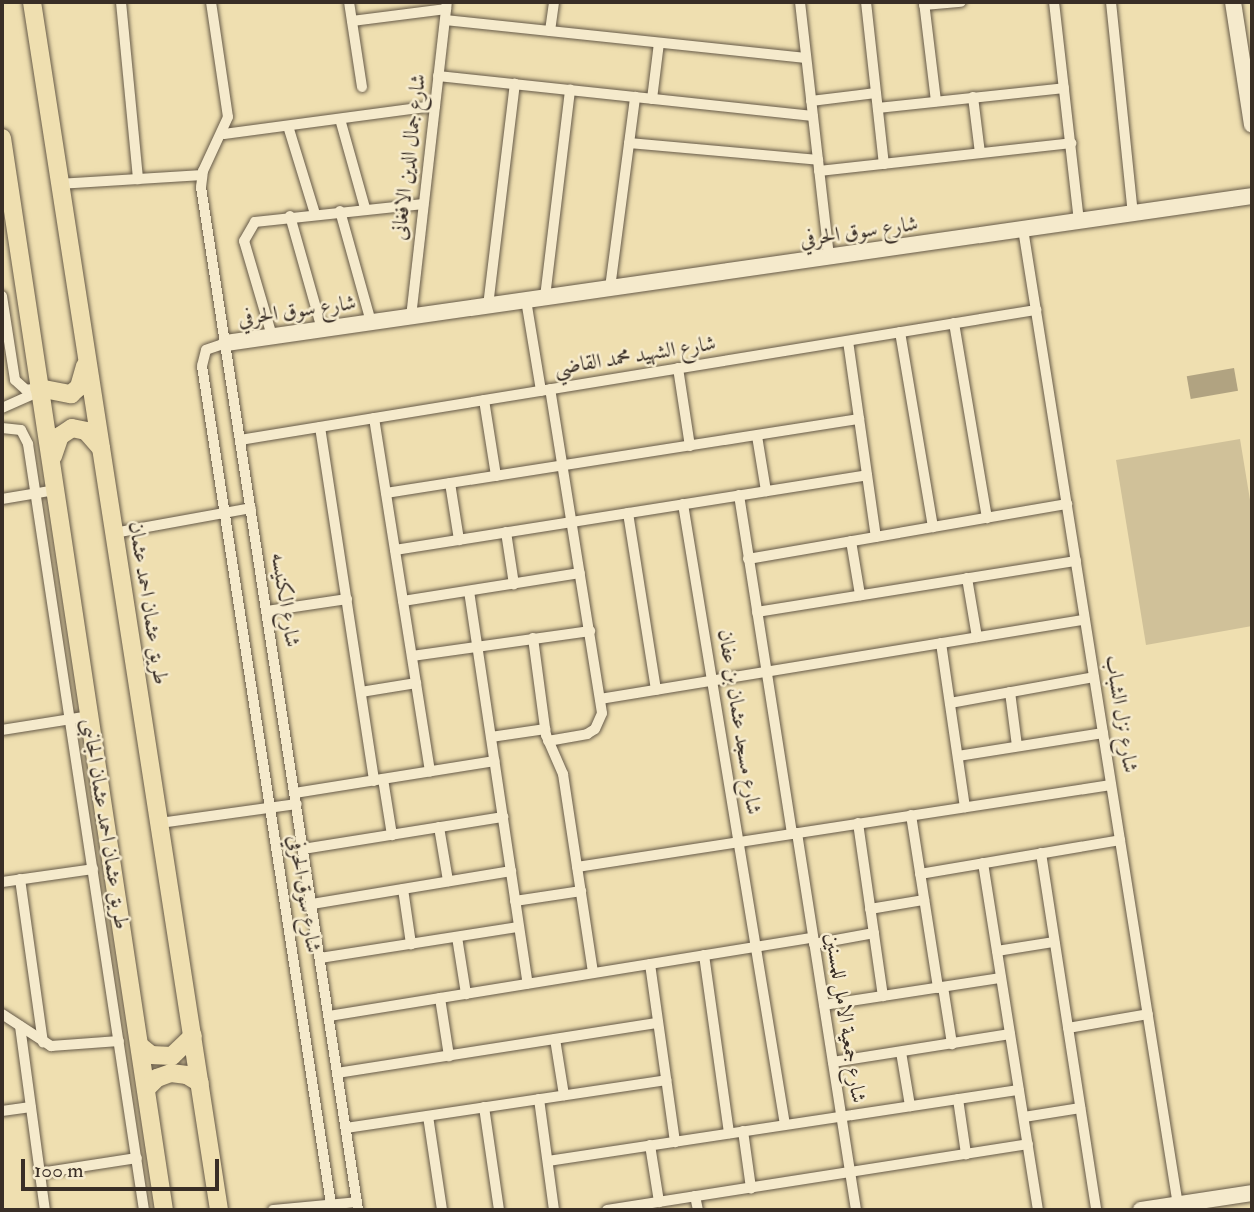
<!DOCTYPE html>
<meta charset="utf-8">
<style>
body{margin:0}
#map{position:relative;width:1254px;height:1212px;overflow:hidden;background:#efdfb0;font-family:"IM FELL Double Pica",Amiri,serif}
div>[style]{position:absolute}
.green>*{inset:0;background:#d0c199}
.water>*{inset:0;background:#b1a381;transform-origin:0 0}
.roads{filter:drop-shadow(0 0 2px #665a48) drop-shadow(0 0 2px #665a48)}
.street>*{height:10px;margin:-5px;padding:0 5px;transform-origin:5px;border-radius:5px;background:#f5eacc}
.secondary>*{height:16px;margin:-8px;padding:0 8px;transform-origin:8px;border-radius:8px;background:#f5eacc}
.primary>*{height:18px;margin:-9px;padding:0 9px;transform-origin:9px;border-radius:9px;background:#efdfb0}
span{translate:-50% -50%;white-space:nowrap;text-align:center;line-height:1.15;-webkit-text-stroke:5px #f5eacc;paint-order:stroke}
.street-label{font-size:21px;color:#392e26}
.frame{position:absolute;inset:0;border:4px solid #392e26;pointer-events:none}
.scale{position:absolute;left:21px;top:1159px;width:198px;height:32px;box-sizing:border-box;border:4px solid #392e26;border-top:0;padding-left:9px;font-size:21px;line-height:24px;white-space:nowrap;color:#392e26;-webkit-text-stroke:5px #f5eacc;paint-order:stroke}
</style>
<div id="map">
<div class="green">
<div style="clip-path:polygon(1240px 439px,1252px 512px,1252px 626px,1146px 645px,1116px 460px)"></div>
</div>
<div class="water">
<div style="left:1234px;top:368px;width:23px;height:48px;rotate:80deg"></div>
</div>
<div class="roads">
<div class="street">
<div style="left:121px;top:2px;width:178px;rotate:84.5deg"></div>
<div style="left:211px;top:2px;width:116px;rotate:81.6deg"></div>
<div style="left:228px;top:117px;width:60px;rotate:114.8deg"></div>
<div style="left:203px;top:171px;width:16px;rotate:97deg"></div>
<div style="left:201px;top:187px;width:1035px;rotate:81.27deg"></div>
<div style="left:349px;top:2px;width:86px;rotate:81.3deg"></div>
<div style="left:800px;top:2px;width:257px;rotate:83.5deg"></div>
<div style="left:866px;top:2px;width:163px;rotate:83.7deg"></div>
<div style="left:924px;top:2px;width:100px;rotate:83.1deg"></div>
<div style="left:1054px;top:2px;width:220px;rotate:83.5deg"></div>
<div style="left:1111px;top:2px;width:213px;rotate:84.1deg"></div>
<div style="left:924px;top:5px;width:37px;rotate:-5deg"></div>
<div style="left:445px;top:20px;width:363px;rotate:6deg"></div>
<div style="left:352px;top:21px;width:95px;rotate:-7.3deg"></div>
<div style="left:550px;top:31px;width:29px;rotate:-82deg"></div>
<div style="left:438px;top:76px;width:377px;rotate:6.1deg"></div>
<div style="left:973px;top:97px;width:56px;rotate:82.9deg"></div>
<div style="left:652px;top:99px;width:56px;rotate:-82.9deg"></div>
<div style="left:811px;top:101px;width:65px;rotate:-7deg"></div>
<div style="left:878px;top:108px;width:187px;rotate:-6.1deg"></div>
<div style="left:340px;top:119px;width:92px;rotate:74.3deg"></div>
<div style="left:288px;top:126px;width:92px;rotate:72.9deg"></div>
<div style="left:224px;top:134px;width:213px;rotate:-7.6deg"></div>
<div style="left:629px;top:143px;width:190px;rotate:5.1deg"></div>
<div style="left:819px;top:171px;width:254px;rotate:-6.3deg"></div>
<div style="left:59px;top:184px;width:143px;rotate:-3.6deg"></div>
<div style="left:340px;top:211px;width:115px;rotate:74.4deg"></div>
<div style="left:290px;top:216px;width:117px;rotate:74.2deg"></div>
<div style="left:1023px;top:229px;width:988px;rotate:80.98deg"></div>
<div style="left:610px;top:288px;width:193px;rotate:-82.5deg"></div>
<div style="left:2px;top:296px;width:85px;rotate:81.2deg"></div>
<div style="left:15px;top:380px;width:15px;rotate:42deg"></div>
<div style="left:26px;top:390px;width:13px;rotate:-9deg"></div>
<div style="left:545px;top:297px;width:209px;rotate:-83.1deg"></div>
<div style="left:526px;top:300px;width:92px;rotate:80.6deg"></div>
<div style="left:488px;top:306px;width:224px;rotate:-83.1deg"></div>
<div style="left:411px;top:317px;width:317px;rotate:-83.5deg"></div>
<div style="left:954px;top:323px;width:198px;rotate:80.4deg"></div>
<div style="left:900px;top:332px;width:198px;rotate:80.4deg"></div>
<div style="left:272px;top:336px;width:99px;rotate:-106.4deg"></div>
<div style="left:244px;top:241px;width:22px;rotate:-60deg"></div>
<div style="left:255px;top:222px;width:169px;rotate:-6.1deg"></div>
<div style="left:848px;top:341px;width:198px;rotate:81.9deg"></div>
<div style="left:226px;top:343px;width:21px;rotate:161deg"></div>
<div style="left:206px;top:350px;width:16px;rotate:104deg"></div>
<div style="left:202px;top:366px;width:848px;rotate:81.25deg"></div>
<div style="left:678px;top:368px;width:79px;rotate:81.3deg"></div>
<div style="left:484px;top:400px;width:77px;rotate:81deg"></div>
<div style="left:2px;top:408px;width:42px;rotate:-24.1deg"></div>
<div style="left:374px;top:418px;width:358px;rotate:81deg"></div>
<div style="left:320px;top:427px;width:358px;rotate:81.3deg"></div>
<div style="left:2px;top:428px;width:19px;rotate:6deg"></div>
<div style="left:21px;top:430px;width:16px;rotate:63deg"></div>
<div style="left:28px;top:444px;width:775px;rotate:81.39deg"></div>
<div style="left:757px;top:436px;width:56px;rotate:80.7deg"></div>
<div style="left:240px;top:440px;width:807px;rotate:-9.28deg"></div>
<div style="left:450px;top:483px;width:58px;rotate:81deg"></div>
<div style="left:386px;top:493px;width:479px;rotate:-8.9deg"></div>
<div style="left:739px;top:495px;width:343px;rotate:81.1deg"></div>
<div style="left:2px;top:499px;width:55px;rotate:-9.5deg"></div>
<div style="left:683px;top:504px;width:629px;rotate:80.67deg"></div>
<div style="left:628px;top:513px;width:179px;rotate:81deg"></div>
<div style="left:506px;top:532px;width:53px;rotate:81.3deg"></div>
<div style="left:114px;top:533px;width:139px;rotate:-10.3deg"></div>
<div style="left:851px;top:541px;width:55px;rotate:80.5deg"></div>
<div style="left:395px;top:550px;width:478px;rotate:-9deg"></div>
<div style="left:748px;top:559px;width:324px;rotate:-9.8deg"></div>
<div style="left:967px;top:578px;width:60px;rotate:80.4deg"></div>
<div style="left:469px;top:591px;width:397px;rotate:81.5deg"></div>
<div style="left:403px;top:601px;width:179px;rotate:-9deg"></div>
<div style="left:267px;top:611px;width:81px;rotate:-8.5deg"></div>
<div style="left:757px;top:612px;width:323px;rotate:-9.1deg"></div>
<div style="left:533px;top:638px;width:98px;rotate:82.4deg"></div>
<div style="left:546px;top:735px;width:43px;rotate:66.4deg"></div>
<div style="left:563px;top:774px;width:201px;rotate:81.4deg"></div>
<div style="left:941px;top:643px;width:166px;rotate:81.7deg"></div>
<div style="left:412px;top:656px;width:180px;rotate:-8deg"></div>
<div style="left:361px;top:692px;width:56px;rotate:-9.3deg"></div>
<div style="left:1010px;top:692px;width:54px;rotate:82.6deg"></div>
<div style="left:600px;top:699px;width:491px;rotate:-9.3deg"></div>
<div style="left:950px;top:703px;width:146px;rotate:-10.2deg"></div>
<div style="left:2px;top:730px;width:89px;rotate:-9deg"></div>
<div style="left:491px;top:737px;width:55px;rotate:-8.4deg"></div>
<div style="left:548px;top:741px;width:40px;rotate:-10deg"></div>
<div style="left:587px;top:734px;width:9px;rotate:-32deg"></div>
<div style="left:595px;top:729px;width:17px;rotate:-66deg"></div>
<div style="left:602px;top:713px;width:328px;rotate:-99.1deg"></div>
<div style="left:958px;top:756px;width:147px;rotate:-9deg"></div>
<div style="left:383px;top:779px;width:57px;rotate:80.9deg"></div>
<div style="left:295px;top:793px;width:202px;rotate:-9.1deg"></div>
<div style="left:911px;top:815px;width:175px;rotate:81.1deg"></div>
<div style="left:160px;top:823px;width:138px;rotate:-7.9deg"></div>
<div style="left:858px;top:823px;width:175px;rotate:81.8deg"></div>
<div style="left:439px;top:827px;width:55px;rotate:80.5deg"></div>
<div style="left:797px;top:833px;width:382px;rotate:81.1deg"></div>
<div style="left:303px;top:849px;width:203px;rotate:-9.1deg"></div>
<div style="left:1041px;top:853px;width:361px;rotate:81.2deg"></div>
<div style="left:983px;top:863px;width:351px;rotate:81deg"></div>
<div style="left:577px;top:867px;width:540px;rotate:-8.73deg"></div>
<div style="left:920px;top:874px;width:203px;rotate:-9.6deg"></div>
<div style="left:20px;top:879px;width:165px;rotate:82deg"></div>
<div style="left:2px;top:882px;width:92px;rotate:-8.1deg"></div>
<div style="left:403px;top:889px;width:56px;rotate:81.7deg"></div>
<div style="left:515px;top:901px;width:67px;rotate:-8.6deg"></div>
<div style="left:312px;top:904px;width:202px;rotate:-9.4deg"></div>
<div style="left:870px;top:909px;width:55px;rotate:-9.5deg"></div>
<div style="left:457px;top:937px;width:58px;rotate:81deg"></div>
<div style="left:814px;top:944px;width:61px;rotate:-10.4deg"></div>
<div style="left:997px;top:951px;width:58px;rotate:-9deg"></div>
<div style="left:704px;top:955px;width:180px;rotate:82deg"></div>
<div style="left:320px;top:958px;width:201px;rotate:-8.9deg"></div>
<div style="left:650px;top:964px;width:180px;rotate:82deg"></div>
<div style="left:943px;top:987px;width:58px;rotate:81deg"></div>
<div style="left:440px;top:998px;width:59px;rotate:81.2deg"></div>
<div style="left:824px;top:1005px;width:179px;rotate:-8.7deg"></div>
<div style="left:2px;top:1014px;width:59px;rotate:33.1deg"></div>
<div style="left:51px;top:1046px;width:68px;rotate:-4.2deg"></div>
<div style="left:329px;top:1016px;width:490px;rotate:-9.2deg"></div>
<div style="left:20px;top:1026px;width:186px;rotate:82.3deg"></div>
<div style="left:1068px;top:1028px;width:81px;rotate:-9.9deg"></div>
<div style="left:555px;top:1039px;width:57px;rotate:80.9deg"></div>
<div style="left:901px;top:1052px;width:55px;rotate:80.5deg"></div>
<div style="left:833px;top:1062px;width:179px;rotate:-9deg"></div>
<div style="left:337px;top:1073px;width:325px;rotate:-8.9deg"></div>
<div style="left:539px;top:1099px;width:112px;rotate:82.3deg"></div>
<div style="left:958px;top:1099px;width:56px;rotate:81.7deg"></div>
<div style="left:484px;top:1107px;width:104px;rotate:81.7deg"></div>
<div style="left:2px;top:1111px;width:29px;rotate:-8deg"></div>
<div style="left:428px;top:1116px;width:95px;rotate:81.5deg"></div>
<div style="left:1024px;top:1117px;width:57px;rotate:-9.1deg"></div>
<div style="left:346px;top:1128px;width:324px;rotate:-8.5deg"></div>
<div style="left:743px;top:1131px;width:58px;rotate:82deg"></div>
<div style="left:650px;top:1145px;width:58px;rotate:81deg"></div>
<div style="left:548px;top:1161px;width:476px;rotate:-8.6deg"></div>
<div style="left:40px;top:1173px;width:98px;rotate:-8.8deg"></div>
<div style="left:695px;top:1196px;width:14px;rotate:78deg"></div>
<div style="left:273px;top:1210px;width:84px;rotate:-5.4deg"></div>
<div style="left:607px;top:1210px;width:426px;rotate:-8.9deg"></div>
</div>
<div class="secondary">
<div style="left:1233px;top:2px;width:124px;rotate:81.2deg"></div>
<div style="left:226px;top:343px;width:1036px;rotate:-8.15deg"></div>
<div style="left:1141px;top:1210px;width:112px;rotate:-8.7deg"></div>
</div>
<div class="primary">
<div style="left:32px;top:2px;width:1222px;rotate:81.2deg"></div>
<div style="left:2px;top:138px;width:1084px;rotate:81.41deg"></div>
<div style="left:39px;top:388px;width:33px;rotate:11deg"></div>
<div style="left:71px;top:394px;width:11px;rotate:-41deg"></div>
<div style="left:79px;top:387px;width:22px;rotate:-74deg"></div>
<div style="left:53px;top:456px;width:21px;rotate:-71deg"></div>
<div style="left:60px;top:436px;width:14px;rotate:-34deg"></div>
<div style="left:72px;top:428px;width:14px;rotate:12deg"></div>
<div style="left:86px;top:431px;width:23px;rotate:49deg"></div>
<div style="left:140px;top:1046px;width:14px;rotate:39deg"></div>
<div style="left:151px;top:1055px;width:21px;rotate:3deg"></div>
<div style="left:172px;top:1056px;width:29px;rotate:-44deg"></div>
<div style="left:146px;top:1089px;width:16px;rotate:-45deg"></div>
<div style="left:157px;top:1078px;width:15px;rotate:-20deg"></div>
<div style="left:171px;top:1073px;width:16px;rotate:7deg"></div>
<div style="left:187px;top:1075px;width:15px;rotate:32deg"></div>
</div>
</div>
<div class="street-label">
<span style="left:409px;top:157px;rotate:-83deg">شارع جمال الدين الافغانى</span>
<span style="left:859px;top:232px;rotate:-8deg">شارع سوق الحرفي</span>
<span style="left:297px;top:311px;rotate:-8deg">شارع سوق الحرفي</span>
<span style="left:635px;top:356px;rotate:-9deg">شارع الشهيد محمد القاضي</span>
<span style="left:285px;top:600px;rotate:81deg">شارع الكنيسه</span>
<span style="left:148px;top:603px;rotate:81deg">طريق عثمان احمد عثمان</span>
<span style="left:1121px;top:714px;rotate:81deg">شارع نزل الشباب</span>
<span style="left:739px;top:722px;rotate:81deg">شارع مسجد عثمان بن عفان</span>
<span style="left:105px;top:824px;rotate:81deg">طريق عثمان احمد عثمان الجانبى</span>
<span style="left:304px;top:894px;rotate:81deg">شارع سوق الحرفي</span>
<span style="left:845px;top:1018px;rotate:81deg">شارع جمعية الامل للمسنين</span>
</div>
<div class="frame"></div>
<div class="scale">100 m</div>
</div>
